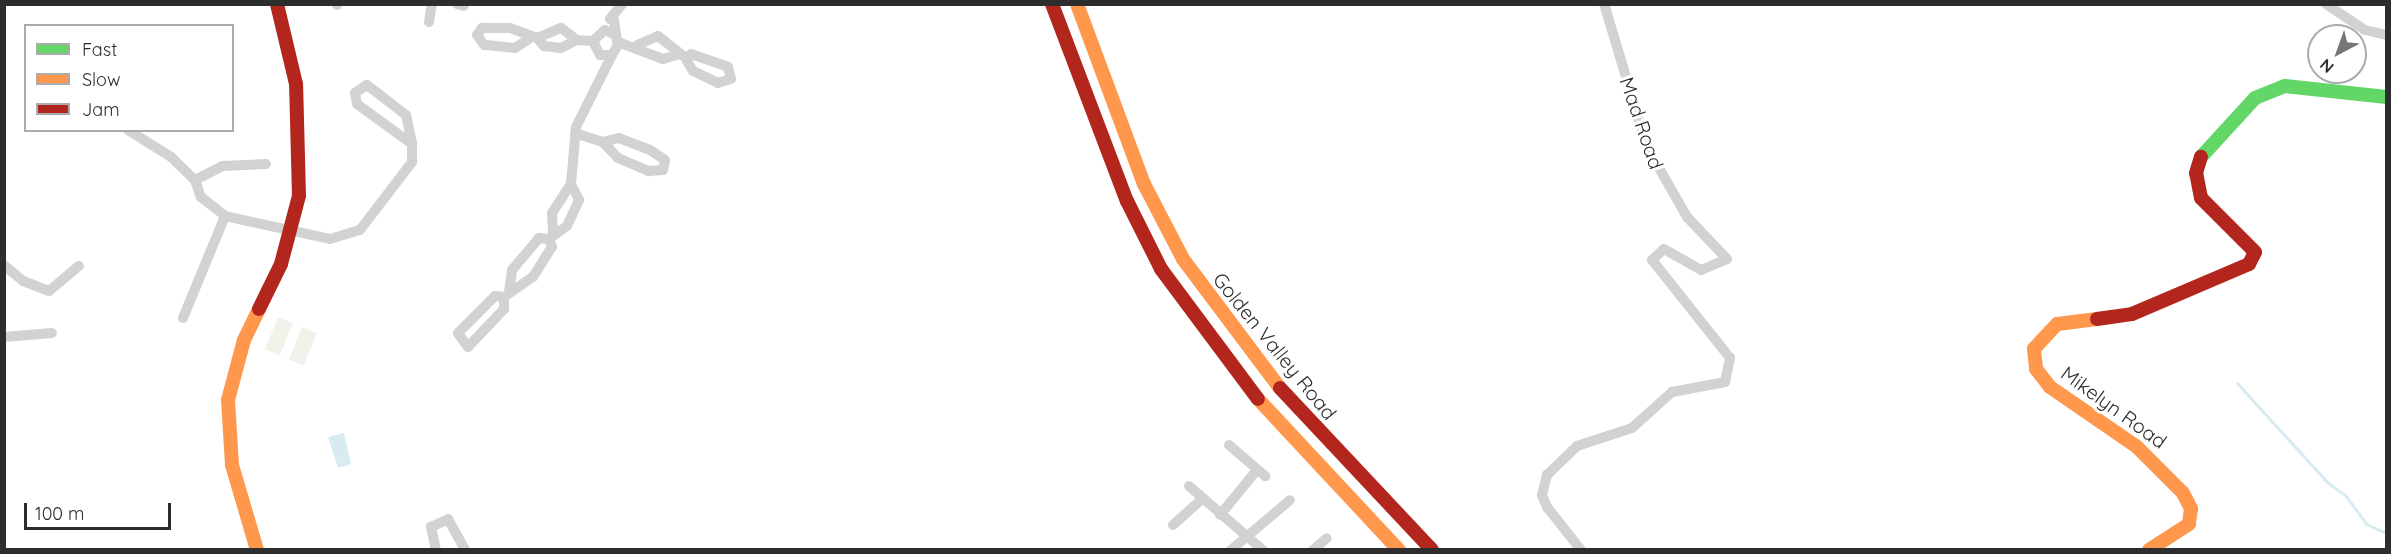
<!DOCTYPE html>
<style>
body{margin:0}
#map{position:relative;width:2391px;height:554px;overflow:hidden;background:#fff;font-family:Quicksand,sans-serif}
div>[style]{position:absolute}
.green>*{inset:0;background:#f1f3eb;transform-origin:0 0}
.water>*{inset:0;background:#d8ebf0}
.stream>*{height:3px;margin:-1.5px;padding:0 1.5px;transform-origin:1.5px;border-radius:1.5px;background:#d8ebf0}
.street>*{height:10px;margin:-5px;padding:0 5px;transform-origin:5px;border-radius:5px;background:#d2d2d2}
.fast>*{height:14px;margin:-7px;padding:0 7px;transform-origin:7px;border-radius:7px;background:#63d668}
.slow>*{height:14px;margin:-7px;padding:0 7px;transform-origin:7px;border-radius:7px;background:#ff974d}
.jam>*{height:14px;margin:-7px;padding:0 7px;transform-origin:7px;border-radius:7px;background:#b3261e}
span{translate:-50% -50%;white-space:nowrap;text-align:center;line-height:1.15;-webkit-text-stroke:6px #fff;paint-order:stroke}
.street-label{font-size:20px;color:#2d2d2d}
.frame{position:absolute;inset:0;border:6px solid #2d2d2d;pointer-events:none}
.legend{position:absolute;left:24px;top:24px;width:210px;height:108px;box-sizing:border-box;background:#fff;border:2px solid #ababab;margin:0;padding:8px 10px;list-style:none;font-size:18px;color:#2d2d2d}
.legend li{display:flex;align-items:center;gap:12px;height:30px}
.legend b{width:30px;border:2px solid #ababab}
.north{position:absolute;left:2307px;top:24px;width:60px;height:60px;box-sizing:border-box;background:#fff;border:2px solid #ababab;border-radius:50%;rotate:221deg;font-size:16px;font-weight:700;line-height:24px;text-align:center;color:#2d2d2d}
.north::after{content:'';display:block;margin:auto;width:21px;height:27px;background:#767676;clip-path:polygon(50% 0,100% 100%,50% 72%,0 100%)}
.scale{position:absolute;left:24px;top:503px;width:147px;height:27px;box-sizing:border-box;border:3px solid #2d2d2d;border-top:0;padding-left:8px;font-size:18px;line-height:21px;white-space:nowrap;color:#2d2d2d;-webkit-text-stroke:4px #fff;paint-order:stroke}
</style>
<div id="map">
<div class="green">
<div style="left:278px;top:317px;width:16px;height:35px;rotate:22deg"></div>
<div style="left:302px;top:327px;width:16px;height:35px;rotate:22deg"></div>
</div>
<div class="water">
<div style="clip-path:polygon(344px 433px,351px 464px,338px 468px,328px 437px)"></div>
</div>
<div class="stream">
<div style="left:2237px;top:383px;width:134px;rotate:47.7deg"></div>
<div style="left:2327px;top:482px;width:24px;rotate:36deg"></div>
<div style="left:2346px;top:496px;width:34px;rotate:54deg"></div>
<div style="left:2366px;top:524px;width:22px;rotate:24deg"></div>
</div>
<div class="street">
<div style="left:337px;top:4px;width:1px;rotate:90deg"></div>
<div style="left:457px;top:4px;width:7px;rotate:16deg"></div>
<div style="left:2326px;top:4px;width:47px;rotate:33.7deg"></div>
<div style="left:2365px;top:30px;width:22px;rotate:13deg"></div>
<div style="left:613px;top:15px;width:30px;rotate:81deg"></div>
<div style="left:618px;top:45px;width:12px;rotate:121deg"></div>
<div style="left:612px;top:55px;width:12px;rotate:180deg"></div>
<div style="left:600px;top:55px;width:16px;rotate:-117deg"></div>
<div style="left:593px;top:41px;width:16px;rotate:-43deg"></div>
<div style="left:605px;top:30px;width:10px;rotate:24deg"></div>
<div style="left:610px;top:19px;width:19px;rotate:-51deg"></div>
<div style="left:429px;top:22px;width:18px;rotate:-81deg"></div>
<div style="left:530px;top:38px;width:18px;rotate:146deg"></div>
<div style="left:515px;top:48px;width:31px;rotate:-174deg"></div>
<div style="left:484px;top:45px;width:12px;rotate:-125deg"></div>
<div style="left:477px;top:35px;width:9px;rotate:-54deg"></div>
<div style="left:482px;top:28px;width:28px"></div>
<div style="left:510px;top:28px;width:29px;rotate:20deg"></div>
<div style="left:537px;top:38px;width:26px;rotate:-23deg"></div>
<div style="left:561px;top:28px;width:20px;rotate:37deg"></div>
<div style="left:577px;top:40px;width:16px;rotate:4deg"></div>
<div style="left:537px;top:38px;width:11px;rotate:49deg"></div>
<div style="left:544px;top:46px;width:17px;rotate:7deg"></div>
<div style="left:561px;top:48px;width:18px;rotate:-27deg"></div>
<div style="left:618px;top:42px;width:48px;rotate:20.7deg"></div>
<div style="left:663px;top:59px;width:18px;rotate:-16deg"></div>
<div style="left:637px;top:45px;width:23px;rotate:-23deg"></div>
<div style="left:658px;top:36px;width:33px;rotate:38deg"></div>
<div style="left:691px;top:54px;width:39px;rotate:19deg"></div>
<div style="left:728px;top:67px;width:12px;rotate:76deg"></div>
<div style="left:731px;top:79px;width:14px;rotate:163deg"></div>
<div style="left:718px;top:83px;width:28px;rotate:-154deg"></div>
<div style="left:693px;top:71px;width:12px;rotate:-121deg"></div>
<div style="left:687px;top:61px;width:8px;rotate:-60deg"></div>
<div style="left:367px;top:85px;width:49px;rotate:37.6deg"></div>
<div style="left:406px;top:115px;width:30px;rotate:78deg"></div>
<div style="left:412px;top:144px;width:68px;rotate:-144deg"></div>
<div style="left:357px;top:104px;width:11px;rotate:-100deg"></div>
<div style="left:355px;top:93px;width:14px;rotate:-34deg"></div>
<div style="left:128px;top:130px;width:51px;rotate:32.1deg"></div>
<div style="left:171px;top:157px;width:33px;rotate:44deg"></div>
<div style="left:195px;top:180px;width:18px;rotate:71deg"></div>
<div style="left:201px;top:197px;width:31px;rotate:38deg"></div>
<div style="left:225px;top:216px;width:107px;rotate:12.4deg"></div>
<div style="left:330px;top:239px;width:31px;rotate:-17deg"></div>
<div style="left:360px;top:230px;width:86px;rotate:-52.6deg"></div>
<div style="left:412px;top:162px;width:18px;rotate:-90deg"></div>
<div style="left:575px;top:133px;width:29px;rotate:18deg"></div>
<div style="left:603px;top:142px;width:22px;rotate:47deg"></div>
<div style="left:618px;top:158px;width:34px;rotate:23deg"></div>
<div style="left:649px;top:171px;width:14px;rotate:-4deg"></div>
<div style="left:663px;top:170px;width:10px;rotate:-79deg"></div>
<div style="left:665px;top:160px;width:18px;rotate:-146deg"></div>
<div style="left:650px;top:150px;width:33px;rotate:-159deg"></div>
<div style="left:619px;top:138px;width:16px;rotate:166deg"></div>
<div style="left:195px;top:180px;width:31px;rotate:-27deg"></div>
<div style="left:223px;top:166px;width:43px;rotate:-2.7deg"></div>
<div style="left:553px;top:233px;width:20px;rotate:-93deg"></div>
<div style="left:552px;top:213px;width:35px;rotate:-57deg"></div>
<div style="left:549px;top:239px;width:22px;rotate:-36deg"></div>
<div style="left:567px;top:226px;width:29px;rotate:-65deg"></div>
<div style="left:579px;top:200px;width:18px;rotate:-117deg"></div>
<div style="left:571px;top:184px;width:57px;rotate:-85deg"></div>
<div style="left:576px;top:127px;width:80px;rotate:-63.4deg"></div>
<div style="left:4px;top:265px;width:25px;rotate:40deg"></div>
<div style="left:23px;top:281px;width:28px;rotate:21deg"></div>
<div style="left:49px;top:291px;width:39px;rotate:-40deg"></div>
<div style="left:509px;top:292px;width:22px;rotate:-82deg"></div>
<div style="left:512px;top:270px;width:42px;rotate:-49.8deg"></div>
<div style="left:539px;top:238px;width:10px;rotate:6deg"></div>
<div style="left:495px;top:296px;width:9px;rotate:6deg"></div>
<div style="left:504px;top:297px;width:12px;rotate:90deg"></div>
<div style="left:504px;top:309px;width:52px;rotate:133.5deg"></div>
<div style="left:468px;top:347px;width:17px;rotate:-126deg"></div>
<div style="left:458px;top:333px;width:52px;rotate:-45deg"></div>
<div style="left:504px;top:297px;width:35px;rotate:-35deg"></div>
<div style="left:533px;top:277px;width:36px;rotate:-58deg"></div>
<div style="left:552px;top:247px;width:9px;rotate:-111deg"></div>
<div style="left:183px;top:318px;width:110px;rotate:-67.6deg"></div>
<div style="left:4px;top:337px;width:48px;rotate:-4.8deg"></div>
<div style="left:1229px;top:445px;width:48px;rotate:40.7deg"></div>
<div style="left:1189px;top:486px;width:98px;rotate:40.9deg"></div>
<div style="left:1220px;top:515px;width:58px;rotate:-50.6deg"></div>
<div style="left:1173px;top:525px;width:39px;rotate:-42deg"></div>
<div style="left:436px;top:550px;width:24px;rotate:-102deg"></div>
<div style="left:431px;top:527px;width:19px;rotate:-25deg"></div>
<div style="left:448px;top:519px;width:35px;rotate:61deg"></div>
<div style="left:1231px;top:550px;width:77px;rotate:-40.3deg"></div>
<div style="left:1313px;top:550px;width:18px;rotate:-41deg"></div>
<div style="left:1581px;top:550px;width:55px;rotate:-128.3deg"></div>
<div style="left:1547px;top:507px;width:13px;rotate:-113deg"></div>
<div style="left:1542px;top:495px;width:21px;rotate:-76deg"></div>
<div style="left:1547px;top:475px;width:42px;rotate:-44deg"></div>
<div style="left:1577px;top:446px;width:58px;rotate:-18.1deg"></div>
<div style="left:1632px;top:428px;width:54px;rotate:-42deg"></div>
<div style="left:1672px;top:392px;width:54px;rotate:-10.7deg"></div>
<div style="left:1725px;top:382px;width:25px;rotate:-78deg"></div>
<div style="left:1730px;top:358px;width:125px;rotate:-128.5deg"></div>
<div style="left:1652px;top:260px;width:16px;rotate:-43deg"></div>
<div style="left:1664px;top:249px;width:43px;rotate:29.6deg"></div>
<div style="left:1701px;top:270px;width:28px;rotate:-23deg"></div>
<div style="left:1727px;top:259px;width:58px;rotate:-133.6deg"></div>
<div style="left:1687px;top:217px;width:81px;rotate:-119.7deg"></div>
<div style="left:1647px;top:147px;width:149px;rotate:-106.7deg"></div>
</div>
<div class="fast">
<div style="left:2201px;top:157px;width:80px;rotate:-47.5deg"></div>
<div style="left:2255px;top:98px;width:32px;rotate:-22deg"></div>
<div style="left:2285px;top:86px;width:102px;rotate:6.2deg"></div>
</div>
<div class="slow">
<div style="left:1077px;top:4px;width:192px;rotate:69.6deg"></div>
<div style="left:1144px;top:184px;width:85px;rotate:62.5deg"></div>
<div style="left:1183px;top:259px;width:161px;rotate:53.1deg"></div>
<div style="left:2097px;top:319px;width:40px;rotate:172.9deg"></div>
<div style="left:2057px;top:324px;width:34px;rotate:133deg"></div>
<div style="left:2034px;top:349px;width:20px;rotate:84deg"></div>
<div style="left:2036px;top:369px;width:23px;rotate:52deg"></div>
<div style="left:2050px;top:387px;width:104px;rotate:34.5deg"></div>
<div style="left:2136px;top:446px;width:66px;rotate:45deg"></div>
<div style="left:2183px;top:493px;width:18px;rotate:63deg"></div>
<div style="left:2191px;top:509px;width:15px;rotate:98deg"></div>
<div style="left:2189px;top:524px;width:48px;rotate:147deg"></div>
<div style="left:1258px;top:399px;width:207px;rotate:47deg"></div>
<div style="left:257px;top:550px;width:89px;rotate:-106.4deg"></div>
<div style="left:232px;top:465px;width:65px;rotate:-93.5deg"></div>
<div style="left:228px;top:400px;width:62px;rotate:-75.1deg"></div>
<div style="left:244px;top:340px;width:34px;rotate:-64deg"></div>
</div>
<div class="jam">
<div style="left:1052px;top:4px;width:211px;rotate:69.2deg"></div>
<div style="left:1127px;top:201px;width:76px;rotate:63.4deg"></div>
<div style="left:1161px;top:269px;width:162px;rotate:53.3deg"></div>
<div style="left:259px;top:309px;width:50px;rotate:-63.9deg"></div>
<div style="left:281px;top:264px;width:70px;rotate:-75.2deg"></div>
<div style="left:299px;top:196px;width:112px;rotate:-91.5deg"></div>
<div style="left:296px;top:84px;width:82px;rotate:-103.4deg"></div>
<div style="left:2097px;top:319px;width:35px;rotate:-8deg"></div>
<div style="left:2132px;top:314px;width:127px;rotate:-23.1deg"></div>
<div style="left:2249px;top:264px;width:13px;rotate:-63deg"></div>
<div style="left:2255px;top:252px;width:76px;rotate:-135deg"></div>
<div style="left:2201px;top:198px;width:25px;rotate:-101deg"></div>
<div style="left:2196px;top:173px;width:17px;rotate:-73deg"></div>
<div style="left:1280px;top:388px;width:222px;rotate:46.8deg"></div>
</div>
<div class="street-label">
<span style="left:1642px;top:123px;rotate:71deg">Mad Road</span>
<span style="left:1275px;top:346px;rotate:51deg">Golden Valley Road</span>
<span style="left:2114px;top:407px;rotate:36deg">Mikelyn Road</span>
</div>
<div class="frame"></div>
<ul class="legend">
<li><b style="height:8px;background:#63d668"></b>Fast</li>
<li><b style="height:8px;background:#ff974d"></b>Slow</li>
<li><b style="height:8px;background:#b3261e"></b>Jam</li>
</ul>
<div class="north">N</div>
<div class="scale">100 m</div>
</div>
